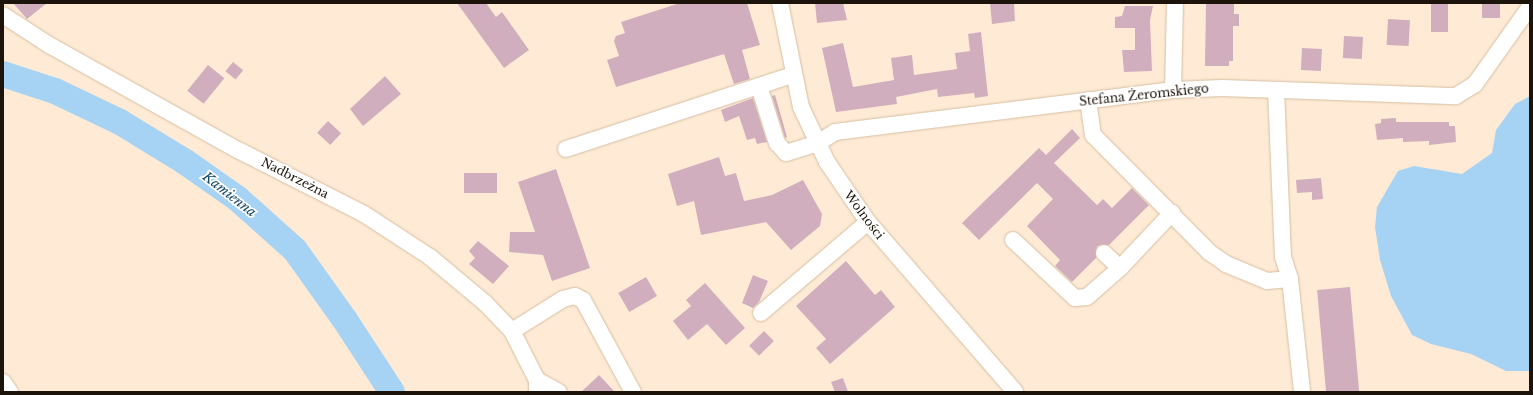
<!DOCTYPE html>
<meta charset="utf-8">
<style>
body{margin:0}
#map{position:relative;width:1533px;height:395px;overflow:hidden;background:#ffebd5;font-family:"Libre Baskerville",serif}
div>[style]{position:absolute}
.water>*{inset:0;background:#a6d3f4}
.river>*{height:26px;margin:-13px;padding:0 13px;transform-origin:13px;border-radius:13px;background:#a6d3f4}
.building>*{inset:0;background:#d1aebd;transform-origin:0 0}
.roads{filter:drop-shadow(0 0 1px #d5bea3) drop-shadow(0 0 1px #d5bea3)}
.minor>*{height:16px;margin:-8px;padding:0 8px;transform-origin:8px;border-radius:8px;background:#fff}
span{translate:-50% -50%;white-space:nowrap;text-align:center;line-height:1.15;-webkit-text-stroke:3.5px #fff;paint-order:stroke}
.street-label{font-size:12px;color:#1c140a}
.water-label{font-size:13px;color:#104565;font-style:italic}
.frame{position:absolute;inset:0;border:4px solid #1c140a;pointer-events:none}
</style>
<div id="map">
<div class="water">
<div style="clip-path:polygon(1530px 96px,1530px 371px,1506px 371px,1471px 354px,1431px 344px,1412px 335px,1391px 296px,1380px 260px,1375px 227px,1377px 207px,1398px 171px,1414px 166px,1462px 174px,1492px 153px,1496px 130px,1515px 104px)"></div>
</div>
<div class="river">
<div style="left:3px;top:74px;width:55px;rotate:18.1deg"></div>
<div style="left:55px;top:91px;width:72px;rotate:25.5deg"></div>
<div style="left:120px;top:122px;width:75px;rotate:31.4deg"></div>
<div style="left:184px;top:161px;width:66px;rotate:35.1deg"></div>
<div style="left:238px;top:199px;width:76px;rotate:41.8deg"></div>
<div style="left:295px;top:250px;width:86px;rotate:54.5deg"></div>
<div style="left:345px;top:320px;width:86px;rotate:56.9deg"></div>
</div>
<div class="building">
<div style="clip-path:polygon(13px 3px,47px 3px,27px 19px)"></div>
<div style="clip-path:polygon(457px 3px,486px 3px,496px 17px,502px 12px,529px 50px,504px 68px)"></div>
<div style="clip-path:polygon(680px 3px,747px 3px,760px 45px,742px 50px,750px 79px,734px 84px,724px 54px,616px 87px,607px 60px,619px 56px,614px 41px,616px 36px,625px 33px,621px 22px)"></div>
<div style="clip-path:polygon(815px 3px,843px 3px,847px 20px,817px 23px)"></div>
<div style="clip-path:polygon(990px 3px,1014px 3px,1015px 21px,992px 24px)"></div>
<div style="clip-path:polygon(1206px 3px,1234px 3px,1234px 14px,1239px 14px,1239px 26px,1233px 26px,1233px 61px,1229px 61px,1229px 66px,1205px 66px)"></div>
<div style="left:1431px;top:3px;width:17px;height:29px"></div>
<div style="left:1482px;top:3px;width:18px;height:15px"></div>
<div style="clip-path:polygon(1125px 6px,1153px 6px,1150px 20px,1152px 71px,1124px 72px,1122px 50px,1135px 50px,1135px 28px,1115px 28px,1115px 17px,1122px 16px)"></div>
<div style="left:1388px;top:19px;width:22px;height:26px;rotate:3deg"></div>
<div style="clip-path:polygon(981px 32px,988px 96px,975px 98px,974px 93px,938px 97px,937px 89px,896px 97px,897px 104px,836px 112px,822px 48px,843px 43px,853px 87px,894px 80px,891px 58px,912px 55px,914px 75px,957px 69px,955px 53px,970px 51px,968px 34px)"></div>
<div style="left:1344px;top:36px;width:19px;height:22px;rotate:3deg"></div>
<div style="left:1302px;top:48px;width:20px;height:22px;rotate:3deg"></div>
<div style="left:233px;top:62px;width:13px;height:12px;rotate:39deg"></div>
<div style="left:208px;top:65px;width:21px;height:33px;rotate:39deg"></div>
<div style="clip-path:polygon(385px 76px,401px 94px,363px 126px,350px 109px)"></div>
<div style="clip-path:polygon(775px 95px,787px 137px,785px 138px,772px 96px)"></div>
<div style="clip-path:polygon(753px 98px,767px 142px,757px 144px,755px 138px,747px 140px,739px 116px,725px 122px,721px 110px)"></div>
<div style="clip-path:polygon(1396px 118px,1396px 122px,1449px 122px,1449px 126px,1455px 126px,1456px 142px,1429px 145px,1429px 141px,1403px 142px,1403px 138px,1377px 140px,1375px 124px,1381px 123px,1381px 119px)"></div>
<div style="left:328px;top:121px;width:18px;height:16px;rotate:43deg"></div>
<div style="clip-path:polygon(1072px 129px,1080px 138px,1054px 163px,1097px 205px,1103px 199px,1112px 208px,1132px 188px,1149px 205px,1109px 245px,1097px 246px,1096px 258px,1072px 282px,1055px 266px,1060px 260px,1027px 226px,1053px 199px,1037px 183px,979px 240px,962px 223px,1039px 148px,1046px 155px)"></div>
<div style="clip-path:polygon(719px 157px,725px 176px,736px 173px,744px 201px,772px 195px,803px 180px,822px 214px,820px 226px,791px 250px,766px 222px,701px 235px,694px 201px,677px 206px,668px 174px)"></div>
<div style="clip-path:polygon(556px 169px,590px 268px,552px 281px,543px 255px,509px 252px,510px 232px,535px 232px,518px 182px)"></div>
<div style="left:497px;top:173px;width:20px;height:33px;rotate:90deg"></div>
<div style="clip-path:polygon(1321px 178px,1323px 199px,1312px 200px,1312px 192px,1297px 193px,1296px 180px)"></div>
<div style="clip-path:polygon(478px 241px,509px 266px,493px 284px,469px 264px,475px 258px,469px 251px)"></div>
<div style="clip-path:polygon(846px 261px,875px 295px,881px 290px,895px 307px,830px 364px,816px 348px,826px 339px,796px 306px)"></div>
<div style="clip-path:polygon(753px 275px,768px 281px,759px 302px,753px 308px,742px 303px)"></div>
<div style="left:646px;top:277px;width:22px;height:32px;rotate:60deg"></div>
<div style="clip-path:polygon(705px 283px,745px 328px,726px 345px,707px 324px,688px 340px,673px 321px,691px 306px,686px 300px)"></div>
<div style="left:1350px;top:287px;width:105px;height:33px;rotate:85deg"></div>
<div style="left:764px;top:331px;width:14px;height:21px;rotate:45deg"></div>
<div style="clip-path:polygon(599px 375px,615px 392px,581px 392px,595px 379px)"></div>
<div style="clip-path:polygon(843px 378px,848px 392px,835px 392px,831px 382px)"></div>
</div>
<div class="roads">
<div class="minor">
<div style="left:780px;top:3px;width:106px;rotate:78.6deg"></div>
<div style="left:801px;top:107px;width:61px;rotate:64.7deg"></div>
<div style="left:827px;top:162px;width:73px;rotate:55.7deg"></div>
<div style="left:868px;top:222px;width:225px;rotate:49.1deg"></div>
<div style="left:3px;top:15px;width:55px;rotate:33.1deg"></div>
<div style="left:49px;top:45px;width:216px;rotate:29.1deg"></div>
<div style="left:238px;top:150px;width:141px;rotate:26.9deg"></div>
<div style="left:364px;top:214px;width:79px;rotate:33.1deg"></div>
<div style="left:430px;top:257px;width:72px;rotate:39.9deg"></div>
<div style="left:485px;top:303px;width:39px;rotate:46deg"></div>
<div style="left:512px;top:331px;width:55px;rotate:63deg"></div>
<div style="left:537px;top:380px;width:12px;rotate:90deg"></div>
<div style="left:759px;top:86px;width:60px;rotate:72.5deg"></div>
<div style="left:777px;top:143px;width:13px;rotate:48deg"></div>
<div style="left:786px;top:153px;width:31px;rotate:-17deg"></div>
<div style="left:816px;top:144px;width:22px;rotate:-32deg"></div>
<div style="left:835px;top:132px;width:341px;rotate:-7.1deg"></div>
<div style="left:1173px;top:90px;width:49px;rotate:-2.3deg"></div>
<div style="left:1222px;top:88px;width:234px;rotate:2deg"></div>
<div style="left:1456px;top:96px;width:22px;rotate:-32deg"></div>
<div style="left:1475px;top:84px;width:93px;rotate:-54.6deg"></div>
<div style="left:1173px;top:90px;width:87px;rotate:-88.7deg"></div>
<div style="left:1276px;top:90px;width:167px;rotate:87.6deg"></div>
<div style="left:1283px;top:257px;width:23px;rotate:72deg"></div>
<div style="left:1088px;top:100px;width:35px;rotate:82deg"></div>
<div style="left:1093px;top:135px;width:165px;rotate:45.2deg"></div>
<div style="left:1209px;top:252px;width:21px;rotate:35deg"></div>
<div style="left:1226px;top:264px;width:44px;rotate:22.5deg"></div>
<div style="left:1267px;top:281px;width:23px;rotate:-5deg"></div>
<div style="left:1290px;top:279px;width:114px;rotate:83.9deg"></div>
<div style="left:566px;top:149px;width:239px;rotate:-18.1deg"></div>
<div style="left:1013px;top:240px;width:85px;rotate:43.1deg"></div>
<div style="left:1075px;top:298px;width:12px;rotate:-5deg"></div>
<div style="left:1087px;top:297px;width:44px;rotate:-41.3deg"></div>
<div style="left:1104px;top:253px;width:22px;rotate:43deg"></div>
<div style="left:1120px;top:268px;width:76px;rotate:-46.6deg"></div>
<div style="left:761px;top:313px;width:140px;rotate:-40.4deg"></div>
<div style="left:512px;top:331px;width:60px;rotate:-32.1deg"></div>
<div style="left:563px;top:299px;width:12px;rotate:-14deg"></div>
<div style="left:575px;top:296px;width:9px;rotate:27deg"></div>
<div style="left:583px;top:300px;width:105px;rotate:61.5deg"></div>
<div style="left:537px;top:380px;width:25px;rotate:29deg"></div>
<div style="left:3px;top:382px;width:12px;rotate:55deg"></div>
</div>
</div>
<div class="street-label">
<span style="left:1144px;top:95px;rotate:-6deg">Stefana Żeromskiego</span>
<span style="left:295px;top:178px;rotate:27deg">Nadbrzeżna</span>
<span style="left:864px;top:215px;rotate:53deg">Wolności</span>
</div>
<div class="water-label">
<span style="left:229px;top:195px;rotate:38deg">Kamienna</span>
</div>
<div class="frame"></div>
</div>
